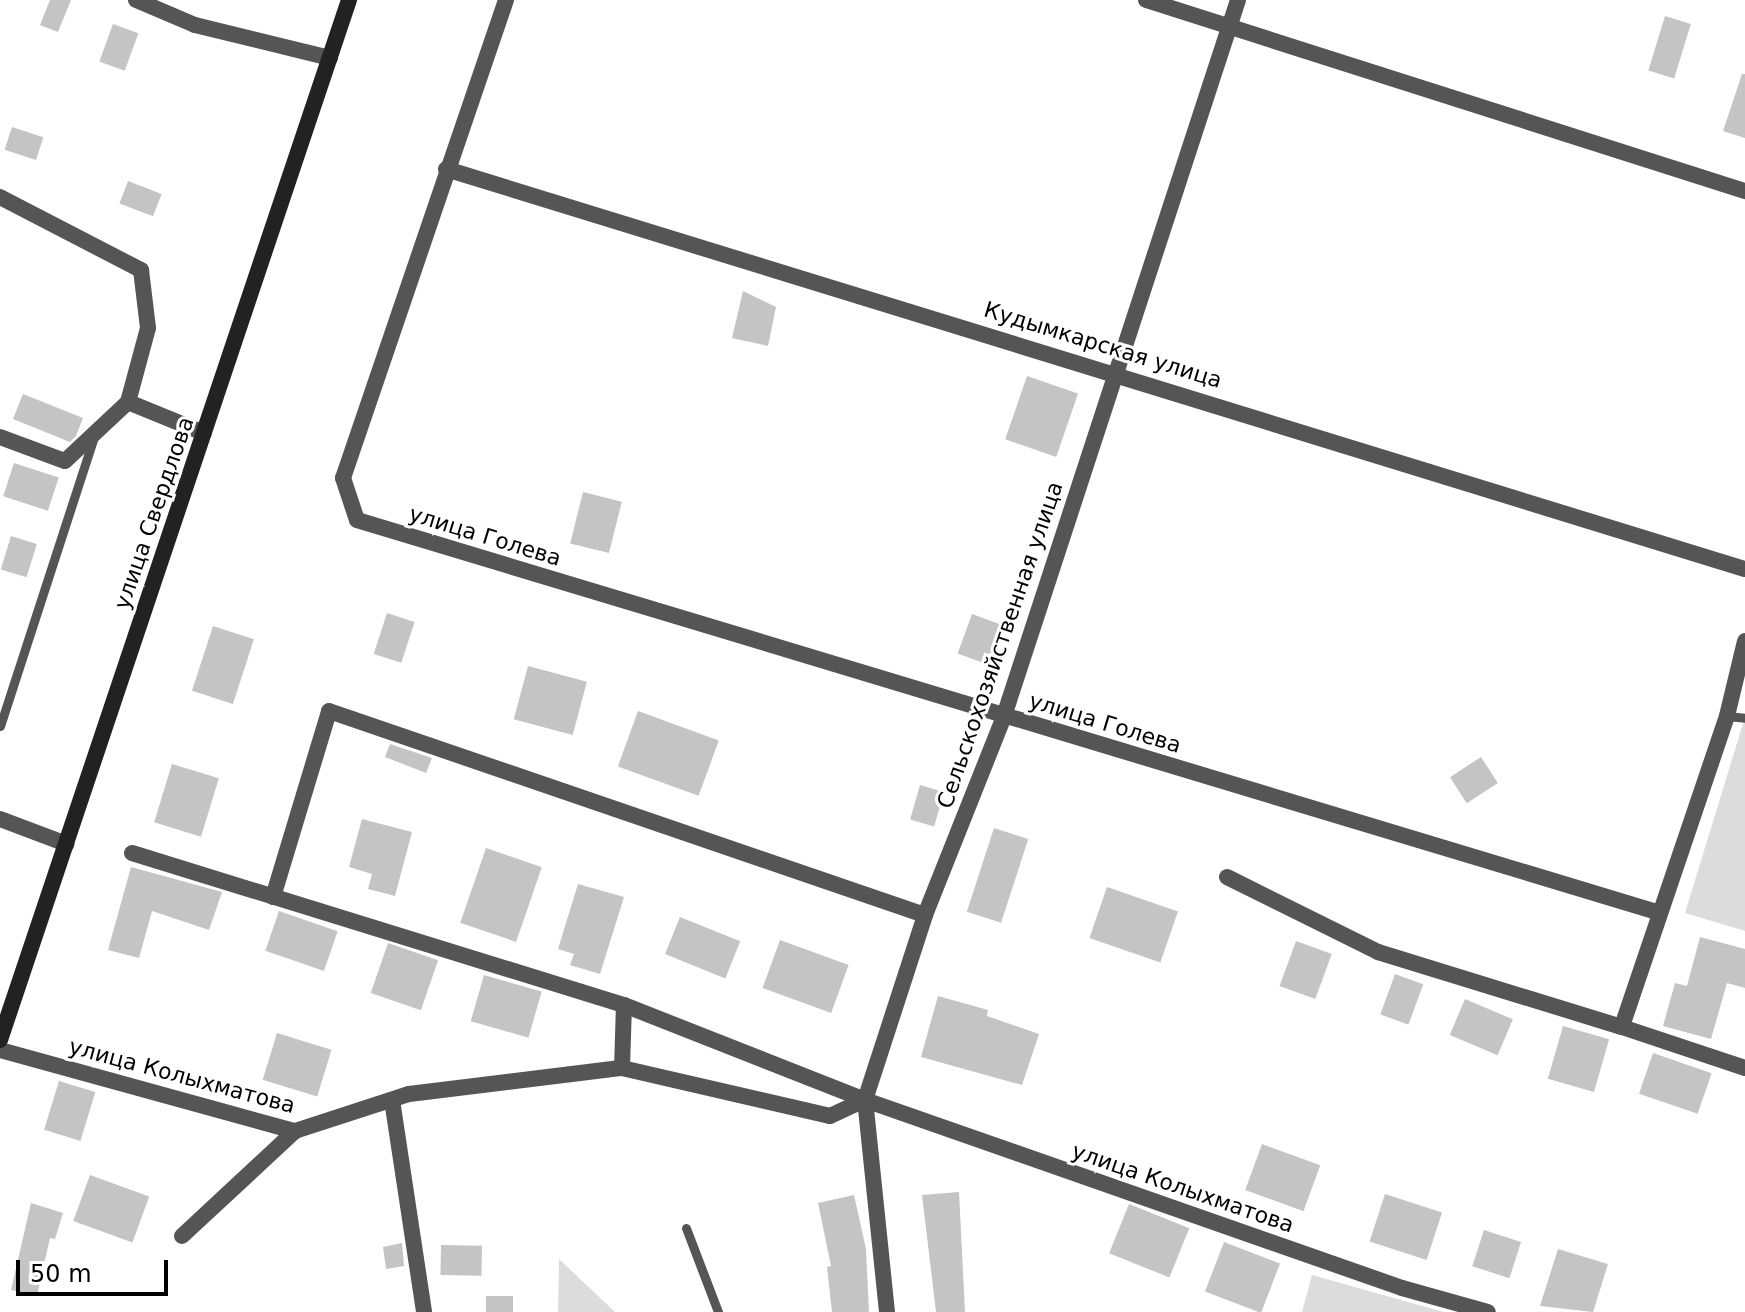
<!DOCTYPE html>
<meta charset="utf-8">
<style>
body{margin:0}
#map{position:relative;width:1745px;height:1312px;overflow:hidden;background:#fff;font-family:"DejaVu Sans",sans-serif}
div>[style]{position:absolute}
.green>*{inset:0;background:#dcdcdc}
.building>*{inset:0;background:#c4c4c4;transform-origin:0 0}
.service>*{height:9px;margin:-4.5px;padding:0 4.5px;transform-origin:4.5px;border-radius:4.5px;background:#555}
.minor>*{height:16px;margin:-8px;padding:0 8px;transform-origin:8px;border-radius:8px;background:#555}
.secondary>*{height:16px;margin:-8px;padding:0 8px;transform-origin:8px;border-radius:8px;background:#222}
span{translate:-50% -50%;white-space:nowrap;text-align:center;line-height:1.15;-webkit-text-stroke:6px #fff;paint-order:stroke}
.street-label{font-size:22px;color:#000}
.scale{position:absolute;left:16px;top:1260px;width:152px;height:36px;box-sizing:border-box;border:4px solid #000;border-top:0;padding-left:10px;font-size:24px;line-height:28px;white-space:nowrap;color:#000;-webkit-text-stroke:6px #fff;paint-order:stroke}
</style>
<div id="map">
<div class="green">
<div style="clip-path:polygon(1745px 717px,1745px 931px,1685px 913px)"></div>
<div style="clip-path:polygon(559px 1259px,615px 1312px,558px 1312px)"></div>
<div style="clip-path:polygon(1312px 1275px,1444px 1312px,1302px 1312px)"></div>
</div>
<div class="building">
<div style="clip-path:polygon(50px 0,71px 0,58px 32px,40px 25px)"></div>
<div style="left:1665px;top:16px;width:27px;height:57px;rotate:17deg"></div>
<div style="left:113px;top:24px;width:27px;height:40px;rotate:20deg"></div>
<div style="clip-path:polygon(1742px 74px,1745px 74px,1745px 138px,1723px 131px)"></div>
<div style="left:12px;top:127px;width:33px;height:24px;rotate:18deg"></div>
<div style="left:128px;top:181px;width:36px;height:24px;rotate:21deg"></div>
<div style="clip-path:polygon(743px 291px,776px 307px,768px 346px,732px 338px)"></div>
<div style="left:1027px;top:376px;width:54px;height:67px;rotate:19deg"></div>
<div style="clip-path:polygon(23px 394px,83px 418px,76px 436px,70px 442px,13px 419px)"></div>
<div style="left:14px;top:463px;width:47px;height:35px;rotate:18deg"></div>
<div style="left:583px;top:492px;width:40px;height:53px;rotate:14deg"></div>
<div style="left:11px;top:536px;width:27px;height:35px;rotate:17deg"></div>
<div style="left:387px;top:613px;width:29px;height:43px;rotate:18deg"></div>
<div style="left:972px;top:614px;width:35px;height:42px;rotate:20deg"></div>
<div style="left:213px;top:626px;width:43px;height:68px;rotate:18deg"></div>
<div style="left:528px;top:666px;width:61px;height:55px;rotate:15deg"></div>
<div style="left:638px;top:711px;width:86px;height:59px;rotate:20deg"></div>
<div style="clip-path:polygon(390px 744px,432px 758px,426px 773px,385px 757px)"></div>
<div style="left:1481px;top:757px;width:31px;height:37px;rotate:57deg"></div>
<div style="left:172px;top:764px;width:49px;height:61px;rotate:17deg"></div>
<div style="left:920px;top:785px;width:25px;height:36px;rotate:16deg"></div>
<div style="clip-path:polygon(362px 819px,412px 832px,395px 896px,368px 889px,372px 874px,349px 867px)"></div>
<div style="left:994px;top:828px;width:36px;height:88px;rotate:18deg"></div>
<div style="left:486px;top:848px;width:59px;height:79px;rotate:19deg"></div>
<div style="clip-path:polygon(131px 867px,222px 892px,209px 930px,152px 911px,139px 958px,108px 950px)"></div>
<div style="clip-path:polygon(578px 884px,624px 897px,600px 974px,570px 965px,574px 954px,558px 949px)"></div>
<div style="left:1107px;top:887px;width:75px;height:54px;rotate:19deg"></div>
<div style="left:279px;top:911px;width:62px;height:42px;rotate:19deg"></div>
<div style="left:680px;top:917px;width:65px;height:40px;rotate:22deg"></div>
<div style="clip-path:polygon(1700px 937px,1745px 949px,1745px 988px,1727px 983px,1711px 1039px,1663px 1026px,1675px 983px,1687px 986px)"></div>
<div style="left:780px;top:940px;width:73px;height:51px;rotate:20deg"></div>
<div style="left:1296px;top:941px;width:38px;height:48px;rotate:20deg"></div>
<div style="left:388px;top:943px;width:53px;height:53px;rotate:19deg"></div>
<div style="left:1395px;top:974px;width:30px;height:43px;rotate:20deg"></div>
<div style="left:484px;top:975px;width:60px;height:48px;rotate:16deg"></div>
<div style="clip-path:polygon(938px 996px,988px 1010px,987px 1016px,1039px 1034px,1022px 1085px,921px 1057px)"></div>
<div style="left:1465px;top:999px;width:52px;height:39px;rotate:23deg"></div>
<div style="left:1563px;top:1026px;width:48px;height:55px;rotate:16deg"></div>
<div style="left:277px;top:1033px;width:57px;height:49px;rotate:17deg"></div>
<div style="left:1653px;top:1053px;width:62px;height:43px;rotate:19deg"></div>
<div style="left:59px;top:1081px;width:38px;height:51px;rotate:17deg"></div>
<div style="left:1262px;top:1144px;width:62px;height:49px;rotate:20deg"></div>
<div style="left:90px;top:1175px;width:63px;height:49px;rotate:20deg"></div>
<div style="clip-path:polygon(959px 1192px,965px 1312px,936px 1312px,922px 1195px)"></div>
<div style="left:1385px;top:1194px;width:60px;height:50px;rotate:18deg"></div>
<div style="clip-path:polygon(854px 1195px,866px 1249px,869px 1312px,832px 1312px,827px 1267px,831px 1266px,818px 1203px)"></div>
<div style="clip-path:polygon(31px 1203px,63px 1213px,55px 1239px,50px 1238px,37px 1296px,11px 1290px)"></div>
<div style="left:1129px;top:1204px;width:65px;height:53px;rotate:22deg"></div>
<div style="left:1484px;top:1230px;width:39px;height:38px;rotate:18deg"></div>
<div style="left:1224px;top:1242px;width:60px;height:53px;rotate:21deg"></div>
<div style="clip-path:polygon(402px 1243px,404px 1266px,386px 1269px,383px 1247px)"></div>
<div style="left:441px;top:1245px;width:41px;height:30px;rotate:1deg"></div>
<div style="clip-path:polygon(1558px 1249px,1608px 1264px,1593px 1312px,1540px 1306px)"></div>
<div style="left:486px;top:1296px;width:27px;height:16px"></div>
</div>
<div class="service">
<div style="left:1727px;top:716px;width:18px;rotate:6deg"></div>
<div style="left:0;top:726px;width:304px;rotate:-72deg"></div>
<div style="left:686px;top:1228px;width:90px;rotate:69.1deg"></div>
</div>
<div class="minor">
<div style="left:136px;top:0;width:64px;rotate:23deg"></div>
<div style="left:195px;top:25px;width:139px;rotate:13.7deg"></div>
<div style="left:506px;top:0;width:505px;rotate:108.83deg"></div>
<div style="left:343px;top:478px;width:44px;rotate:71.6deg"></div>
<div style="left:357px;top:520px;width:1358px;rotate:16.78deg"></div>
<div style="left:1146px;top:0;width:629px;rotate:17.69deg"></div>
<div style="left:446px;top:169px;width:1359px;rotate:17.12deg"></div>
<div style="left:0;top:197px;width:159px;rotate:27.4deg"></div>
<div style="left:141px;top:270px;width:58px;rotate:83.1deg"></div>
<div style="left:148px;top:328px;width:77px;rotate:105.1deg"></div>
<div style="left:128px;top:402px;width:82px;rotate:22.2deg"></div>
<div style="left:0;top:437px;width:69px;rotate:20.3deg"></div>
<div style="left:65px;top:461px;width:86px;rotate:-43.1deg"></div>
<div style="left:1745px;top:641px;width:77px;rotate:103.5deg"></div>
<div style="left:1727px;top:716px;width:328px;rotate:108.7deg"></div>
<div style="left:1622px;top:1027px;width:130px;rotate:18.4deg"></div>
<div style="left:0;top:819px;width:71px;rotate:20.7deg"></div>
<div style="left:132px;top:853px;width:515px;rotate:17.17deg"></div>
<div style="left:624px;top:1005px;width:259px;rotate:21.5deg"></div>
<div style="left:1227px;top:877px;width:169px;rotate:26.4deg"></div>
<div style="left:1378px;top:952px;width:255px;rotate:17.1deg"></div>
<div style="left:273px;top:897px;width:194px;rotate:-73.2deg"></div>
<div style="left:329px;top:711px;width:630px;rotate:18.9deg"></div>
<div style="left:0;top:1050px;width:306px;rotate:15.4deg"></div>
<div style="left:295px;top:1131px;width:120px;rotate:-18deg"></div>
<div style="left:409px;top:1094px;width:215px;rotate:-7deg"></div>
<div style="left:622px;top:1068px;width:213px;rotate:13deg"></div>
<div style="left:830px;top:1116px;width:38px;rotate:-25deg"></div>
<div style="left:865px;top:1100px;width:569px;rotate:19.29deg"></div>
<div style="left:1402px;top:1288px;width:89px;rotate:15.6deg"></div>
<div style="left:622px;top:1068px;width:63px;rotate:-88.2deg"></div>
<div style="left:392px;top:1100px;width:214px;rotate:81.4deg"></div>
<div style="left:182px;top:1236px;width:154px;rotate:-42.9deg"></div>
<div style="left:887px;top:1312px;width:213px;rotate:-95.9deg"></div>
<div style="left:865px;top:1100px;width:194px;rotate:-72deg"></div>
<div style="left:925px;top:915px;width:214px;rotate:-68.3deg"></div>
<div style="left:1004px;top:716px;width:753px;rotate:-71.9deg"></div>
</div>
<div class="secondary">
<div style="left:0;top:1040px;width:1097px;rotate:-71.45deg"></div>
</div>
<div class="street-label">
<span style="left:1103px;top:345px;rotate:17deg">Кудымкарская улица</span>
<span style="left:154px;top:513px;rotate:-71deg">улица Свердлова</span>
<span style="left:485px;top:536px;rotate:17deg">улица Голева</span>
<span style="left:1000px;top:645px;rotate:-71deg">Сельскохозяйственная улица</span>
<span style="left:1105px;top:723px;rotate:17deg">улица Голева</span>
<span style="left:182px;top:1076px;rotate:15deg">улица Колыхматова</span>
<span style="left:1183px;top:1188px;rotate:19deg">улица Колыхматова</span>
</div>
<div class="scale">50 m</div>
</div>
